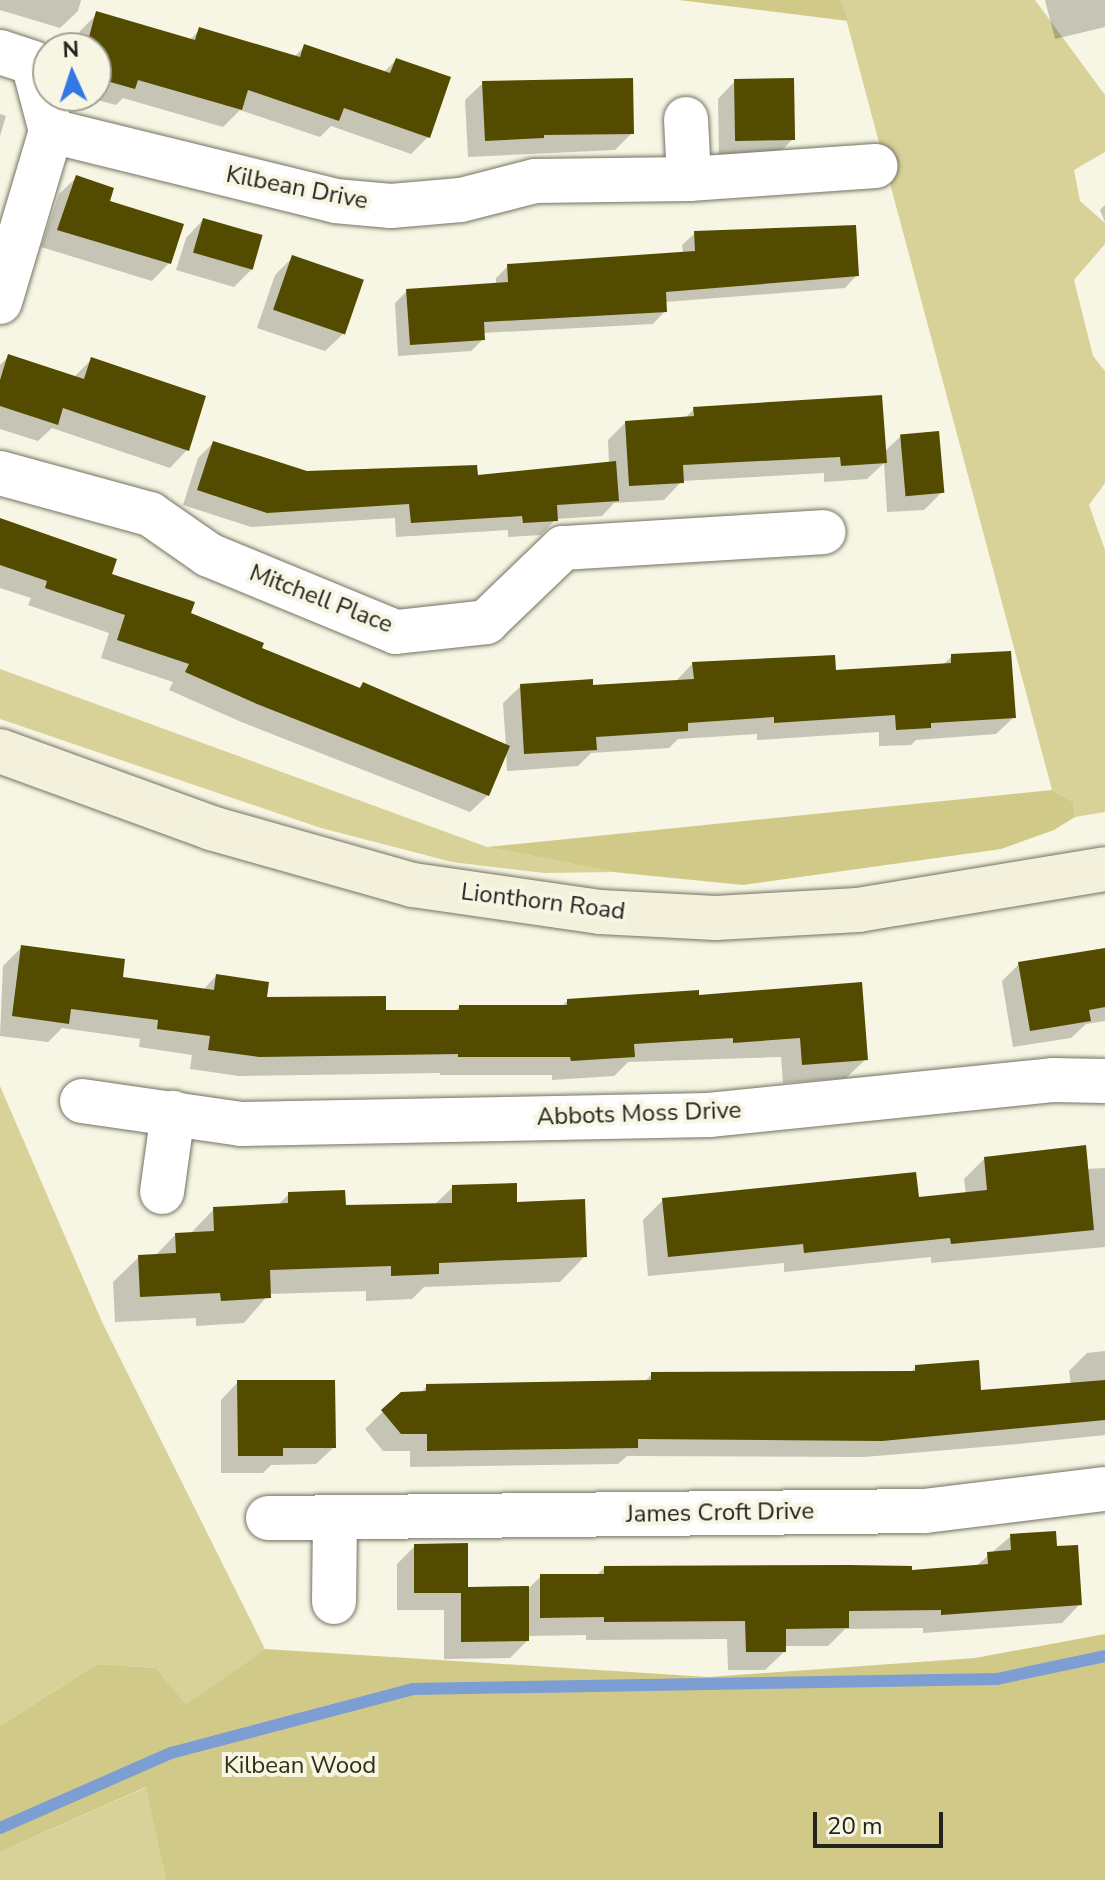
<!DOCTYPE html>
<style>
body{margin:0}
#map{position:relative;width:1105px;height:1880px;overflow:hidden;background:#f7f5e3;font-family:"Nunito Sans",sans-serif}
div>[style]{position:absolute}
.green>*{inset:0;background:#d8d298}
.forest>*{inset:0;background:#d1c987}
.shadow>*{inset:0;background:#0003}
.stream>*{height:12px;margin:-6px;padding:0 6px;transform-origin:6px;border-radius:6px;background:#7c9ed2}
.building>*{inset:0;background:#534b00;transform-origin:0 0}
.roads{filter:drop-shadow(0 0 2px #747363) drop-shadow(0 0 2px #747363)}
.street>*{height:44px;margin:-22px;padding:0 22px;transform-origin:22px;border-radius:22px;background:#fff}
.secondary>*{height:44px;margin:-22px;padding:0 22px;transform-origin:22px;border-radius:22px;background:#f3f1db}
span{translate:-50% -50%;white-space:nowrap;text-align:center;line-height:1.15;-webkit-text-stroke:8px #f7f5e3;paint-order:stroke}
.street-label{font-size:24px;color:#24231d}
.park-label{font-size:24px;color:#332f11}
.north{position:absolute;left:32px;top:32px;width:80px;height:80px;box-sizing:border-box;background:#f7f5e3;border:2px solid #a3a194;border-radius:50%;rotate:357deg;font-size:22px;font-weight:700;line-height:32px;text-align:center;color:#24231d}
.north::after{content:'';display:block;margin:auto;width:28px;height:36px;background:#3178e5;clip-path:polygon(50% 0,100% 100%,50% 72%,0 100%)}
.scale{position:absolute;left:813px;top:1812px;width:130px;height:36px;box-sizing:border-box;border:4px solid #24231d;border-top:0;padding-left:10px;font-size:24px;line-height:28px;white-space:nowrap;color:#24231d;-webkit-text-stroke:6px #f7f5e3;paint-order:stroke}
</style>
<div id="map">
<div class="green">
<div style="clip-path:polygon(841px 0,1035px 0,1105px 95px,1105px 152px,1074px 170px,1080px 201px,1105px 223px,1105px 244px,1074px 280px,1093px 356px,1105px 371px,1105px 483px,1089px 505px,1105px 550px,1105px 812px,1075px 817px,1073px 802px,1052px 790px)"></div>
<div style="clip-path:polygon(0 669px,487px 847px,613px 872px,544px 873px,452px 862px,321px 828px,0 719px)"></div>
<div style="clip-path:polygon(0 1086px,102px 1322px,265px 1649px,186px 1706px,156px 1668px,97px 1664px,0 1726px)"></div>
<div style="clip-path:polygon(147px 1787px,166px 1880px,0 1880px,0 1852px)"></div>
</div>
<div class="forest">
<div style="clip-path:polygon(679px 0,841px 0,848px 21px)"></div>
<div style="clip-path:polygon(1052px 790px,1073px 802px,1075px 817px,1054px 830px,1001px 849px,743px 885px,613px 872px,487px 847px)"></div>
<div style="clip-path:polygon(1105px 1634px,1105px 1880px,166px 1880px,146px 1787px,0 1852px,0 1726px,97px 1664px,156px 1668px,186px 1705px,265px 1649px,708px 1677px,975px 1658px)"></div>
</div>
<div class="shadow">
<div style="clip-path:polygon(0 0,81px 0,78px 11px,60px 28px,0 10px)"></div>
<div style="clip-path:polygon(1045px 0,1105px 0,1105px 27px,1055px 39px)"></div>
<div style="clip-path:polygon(97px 14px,189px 41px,200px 29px,294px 57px,305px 46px,383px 73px,396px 60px,428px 137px,411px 154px,331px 126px,320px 137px,240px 110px,223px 127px,123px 98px,116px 105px,82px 96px,96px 96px,96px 48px,75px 48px,80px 31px)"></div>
<div style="clip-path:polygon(735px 81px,793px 139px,776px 156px,719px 158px,718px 99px)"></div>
<div style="clip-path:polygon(483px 83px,632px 133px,615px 150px,468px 157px,465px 100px)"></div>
<div style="clip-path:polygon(0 114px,6px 116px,0 136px)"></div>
<div style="clip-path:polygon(77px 177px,169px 263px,152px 281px,41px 247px,59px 194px)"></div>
<div style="clip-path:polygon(1105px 205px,1105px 222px,1100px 210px)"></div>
<div style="clip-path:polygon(203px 220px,252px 269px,234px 287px,176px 270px,186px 238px)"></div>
<div style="clip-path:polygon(695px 233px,857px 275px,845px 288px,665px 302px,665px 311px,653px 324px,482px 333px,483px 339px,471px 351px,398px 356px,395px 303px,407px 291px,496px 284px,496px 278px,508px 266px,683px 253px,682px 245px)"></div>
<div style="clip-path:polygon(293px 257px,343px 334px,325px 351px,257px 328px,275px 275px)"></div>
<div style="clip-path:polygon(9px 356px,74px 377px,92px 359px,204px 397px,187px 450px,170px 468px,52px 428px,38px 441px,0 429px,0 365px)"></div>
<div style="clip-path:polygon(694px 409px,884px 452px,901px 436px,942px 492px,924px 510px,887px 512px,884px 463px,867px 479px,824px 482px,824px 473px,682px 481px,664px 500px,614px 503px,602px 516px,556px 519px,541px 535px,508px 537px,508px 530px,396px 537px,395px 518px,251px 527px,183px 505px,198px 458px,213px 443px,307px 473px,476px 477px,609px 464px,608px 440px,625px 423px,684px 419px)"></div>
<div style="clip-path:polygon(0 521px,260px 649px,357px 690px,363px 684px,506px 747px,503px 703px,521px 686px,591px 687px,675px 682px,693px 663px,834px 672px,943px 665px,952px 656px,1014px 717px,996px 734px,916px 740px,911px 745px,879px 746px,879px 732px,757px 740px,757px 734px,678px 739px,669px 748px,591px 753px,578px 766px,507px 771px,506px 750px,488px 795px,470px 812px,239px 721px,169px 690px,173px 682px,101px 658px,109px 633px,28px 605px,31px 598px,0 588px)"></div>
<div style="clip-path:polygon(22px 947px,121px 979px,203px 990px,216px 976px,265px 999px,384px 1012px,454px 1012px,459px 1007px,561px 1007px,567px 1001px,697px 998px,866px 1059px,846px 1078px,783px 1083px,781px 1057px,628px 1062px,614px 1076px,552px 1080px,552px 1075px,440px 1075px,440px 1073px,239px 1076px,190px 1069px,192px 1055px,139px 1047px,140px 1039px,62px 1028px,48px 1042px,0 1036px,3px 966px)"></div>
<div style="clip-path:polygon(1105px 950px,1105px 1021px,1086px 1024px,1071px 1038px,1013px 1047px,1002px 981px,1019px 964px)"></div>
<div style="clip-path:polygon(984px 1159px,1086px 1169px,1105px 1168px,1105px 1247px,931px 1263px,931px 1257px,784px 1272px,784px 1263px,648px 1276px,643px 1220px,663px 1200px,917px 1199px,966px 1194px,964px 1179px)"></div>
<div style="clip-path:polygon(453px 1187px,515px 1204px,585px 1256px,560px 1282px,424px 1287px,412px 1299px,366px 1301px,366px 1291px,269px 1294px,244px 1323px,196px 1326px,196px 1318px,115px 1322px,113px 1282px,139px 1257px,155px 1256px,175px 1235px,189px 1235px,214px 1209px,277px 1206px,289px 1194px,344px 1208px,434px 1205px)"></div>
<div style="clip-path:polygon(1105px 1351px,1105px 1435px,1018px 1444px,864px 1457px,627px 1456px,618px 1464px,410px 1467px,410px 1451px,383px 1451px,365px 1429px,401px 1394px,420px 1394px,427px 1386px,644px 1382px,652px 1374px,910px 1373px,916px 1367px,979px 1392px,1071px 1385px,1069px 1371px,1087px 1353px)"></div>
<div style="clip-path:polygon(238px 1382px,334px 1447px,316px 1464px,271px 1465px,263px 1473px,221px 1473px,221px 1400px)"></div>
<div style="clip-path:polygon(1011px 1536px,1055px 1549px,1080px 1604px,1062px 1623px,923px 1633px,923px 1628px,845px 1629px,828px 1646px,784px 1646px,784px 1652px,765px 1670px,728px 1670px,727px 1639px,586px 1640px,586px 1635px,527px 1636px,527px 1641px,510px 1658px,444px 1659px,444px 1610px,397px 1610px,397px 1564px,415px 1546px,466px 1589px,529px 1588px,541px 1576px,596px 1576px,604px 1568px,910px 1572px,975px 1567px)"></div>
</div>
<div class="stream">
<div style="left:0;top:1828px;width:187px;rotate:-23.7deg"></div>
<div style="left:171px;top:1753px;width:250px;rotate:-14.8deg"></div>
<div style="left:413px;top:1689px;width:584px;rotate:-0.98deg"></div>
<div style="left:997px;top:1679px;width:110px;rotate:-12deg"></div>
</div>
<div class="building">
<div style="clip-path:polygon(96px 11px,195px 40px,199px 27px,300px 57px,304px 44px,390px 73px,396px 58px,451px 77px,430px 138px,344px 108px,339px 121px,248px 90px,242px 110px,138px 80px,135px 89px,96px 78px,96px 48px,86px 48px)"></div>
<div style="clip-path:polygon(633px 78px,634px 134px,544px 135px,544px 138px,485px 141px,482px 81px)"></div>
<div style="left:794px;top:78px;width:62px;height:60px;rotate:89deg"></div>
<div style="clip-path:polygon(76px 175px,114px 188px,110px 201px,184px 224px,171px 264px,57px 230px)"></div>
<div style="left:203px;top:218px;width:62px;height:36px;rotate:16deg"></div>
<div style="clip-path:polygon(856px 225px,859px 276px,666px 292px,667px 312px,484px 322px,485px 340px,410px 345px,406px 289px,508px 282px,507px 264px,695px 251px,694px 231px)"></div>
<div style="left:292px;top:255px;width:76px;height:58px;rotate:19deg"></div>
<div style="clip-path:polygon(8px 354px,84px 379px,91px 357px,206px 396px,189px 451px,63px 408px,58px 425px,0 406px,0 380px)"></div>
<div style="clip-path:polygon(882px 395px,887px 463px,841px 466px,840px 457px,683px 465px,684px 483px,629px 486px,625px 421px,694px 416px,693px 407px)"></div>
<div style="left:939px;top:431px;width:62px;height:39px;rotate:85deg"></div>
<div style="clip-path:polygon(213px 441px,307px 471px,477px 465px,478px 475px,616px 461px,619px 501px,557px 505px,558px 521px,523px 523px,522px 516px,411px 523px,409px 504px,267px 513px,197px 490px)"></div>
<div style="clip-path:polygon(0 518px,117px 559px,112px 574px,195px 602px,191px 613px,264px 643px,262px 648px,360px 688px,363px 682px,510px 746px,489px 796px,257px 704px,185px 672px,189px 664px,117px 640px,125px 615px,45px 588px,47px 581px,0 565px)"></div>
<div style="clip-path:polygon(1011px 651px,1016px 718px,931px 723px,931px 728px,896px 730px,895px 715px,774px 723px,774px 717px,688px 723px,688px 731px,596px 737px,597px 750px,524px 754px,520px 684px,593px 679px,593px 685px,694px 679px,692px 662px,835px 655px,836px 670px,951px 663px,951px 654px)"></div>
<div style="clip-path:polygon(21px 945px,125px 959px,123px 977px,214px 990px,216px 974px,269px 982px,267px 997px,386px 996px,386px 1010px,459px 1010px,459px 1005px,567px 1005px,567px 999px,699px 990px,699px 995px,862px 982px,868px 1060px,802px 1065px,800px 1038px,733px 1043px,733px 1038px,634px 1044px,635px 1057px,571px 1061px,570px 1057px,458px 1057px,458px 1054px,259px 1057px,208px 1050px,210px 1036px,157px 1029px,158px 1020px,71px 1009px,69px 1024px,12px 1016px)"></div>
<div style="clip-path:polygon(1105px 948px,1105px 1007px,1089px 1010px,1091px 1021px,1030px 1031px,1018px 962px)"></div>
<div style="clip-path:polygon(1086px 1145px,1094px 1230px,951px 1244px,950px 1238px,804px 1253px,803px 1244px,668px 1257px,662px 1198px,916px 1172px,919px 1197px,987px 1190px,984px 1157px)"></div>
<div style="clip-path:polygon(517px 1183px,517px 1202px,585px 1199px,587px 1257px,439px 1263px,439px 1274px,391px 1276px,391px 1266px,270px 1270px,271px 1298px,221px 1301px,220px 1293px,140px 1297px,138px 1255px,176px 1253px,175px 1233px,214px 1231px,213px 1207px,288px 1203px,288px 1192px,345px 1190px,346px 1205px,452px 1203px,452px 1185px)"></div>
<div style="clip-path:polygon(979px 1360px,981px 1390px,1105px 1380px,1105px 1420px,882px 1441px,638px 1439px,638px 1448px,427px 1451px,427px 1434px,401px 1434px,381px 1410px,401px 1392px,426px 1391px,426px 1384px,651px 1380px,651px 1372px,915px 1371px,915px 1365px)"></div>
<div style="clip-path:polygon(237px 1380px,335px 1380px,336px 1448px,283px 1448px,283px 1456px,238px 1456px)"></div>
<div style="clip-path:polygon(1056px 1531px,1057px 1546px,1078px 1545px,1082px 1605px,941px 1615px,941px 1610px,849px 1611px,849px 1628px,786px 1629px,786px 1652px,746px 1652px,745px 1621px,604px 1622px,604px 1617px,540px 1618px,540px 1574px,604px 1574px,604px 1566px,849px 1565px,912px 1566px,912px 1570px,988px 1564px,987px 1552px,1011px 1550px,1010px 1534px)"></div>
<div style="clip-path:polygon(468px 1543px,468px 1587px,529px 1586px,529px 1641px,461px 1642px,461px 1593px,414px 1593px,414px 1544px)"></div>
</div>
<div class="roads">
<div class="street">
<div style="left:0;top:52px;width:35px;rotate:18deg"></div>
<div style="left:33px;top:63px;width:70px;rotate:75.2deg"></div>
<div style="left:686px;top:119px;width:60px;rotate:87.1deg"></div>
<div style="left:51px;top:131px;width:292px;rotate:13.8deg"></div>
<div style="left:335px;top:201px;width:56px;rotate:5.1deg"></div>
<div style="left:391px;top:206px;width:70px;rotate:-4.9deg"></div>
<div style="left:461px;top:200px;width:76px;rotate:-14.4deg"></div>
<div style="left:535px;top:181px;width:154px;rotate:-0.7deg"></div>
<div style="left:689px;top:179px;width:187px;rotate:-4deg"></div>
<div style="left:0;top:302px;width:178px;rotate:-73.4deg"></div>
<div style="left:0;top:473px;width:156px;rotate:15.3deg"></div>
<div style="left:150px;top:514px;width:72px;rotate:34.8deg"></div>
<div style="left:209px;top:555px;width:202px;rotate:22.4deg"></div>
<div style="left:396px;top:632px;width:91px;rotate:-6.3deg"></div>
<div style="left:486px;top:622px;width:107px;rotate:-43.9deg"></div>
<div style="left:563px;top:548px;width:261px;rotate:-3.5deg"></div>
<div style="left:82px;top:1101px;width:161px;rotate:8.2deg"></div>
<div style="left:241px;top:1124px;width:468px;rotate:-1.1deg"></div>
<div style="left:709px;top:1115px;width:345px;rotate:-5.8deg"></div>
<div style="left:1052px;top:1080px;width:53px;rotate:1.1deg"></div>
<div style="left:162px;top:1192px;width:80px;rotate:-82.1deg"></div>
<div style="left:268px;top:1518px;width:657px;rotate:-0.61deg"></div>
<div style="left:925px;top:1511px;width:181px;rotate:-7deg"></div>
<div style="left:334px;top:1602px;width:85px;rotate:-89.3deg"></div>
</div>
<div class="secondary">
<div style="left:0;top:751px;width:225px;rotate:20deg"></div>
<div style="left:211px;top:828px;width:210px;rotate:15.8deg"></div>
<div style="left:413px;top:885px;width:189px;rotate:8.2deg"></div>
<div style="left:600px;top:912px;width:116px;rotate:3deg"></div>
<div style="left:716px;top:918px;width:142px;rotate:-3.2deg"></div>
<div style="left:858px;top:910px;width:250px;rotate:-9.4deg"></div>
</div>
</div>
<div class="street-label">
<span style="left:297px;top:188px;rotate:11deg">Kilbean Drive</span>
<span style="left:321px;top:599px;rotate:21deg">Mitchell Place</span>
<span style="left:543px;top:902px;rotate:7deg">Lionthorn Road</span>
<span style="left:639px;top:1114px;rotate:-2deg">Abbots Moss Drive</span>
<span style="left:720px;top:1513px;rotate:-1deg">James Croft Drive</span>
</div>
<div class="park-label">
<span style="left:300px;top:1766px">Kilbean Wood</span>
</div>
<div class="north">N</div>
<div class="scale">20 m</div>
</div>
